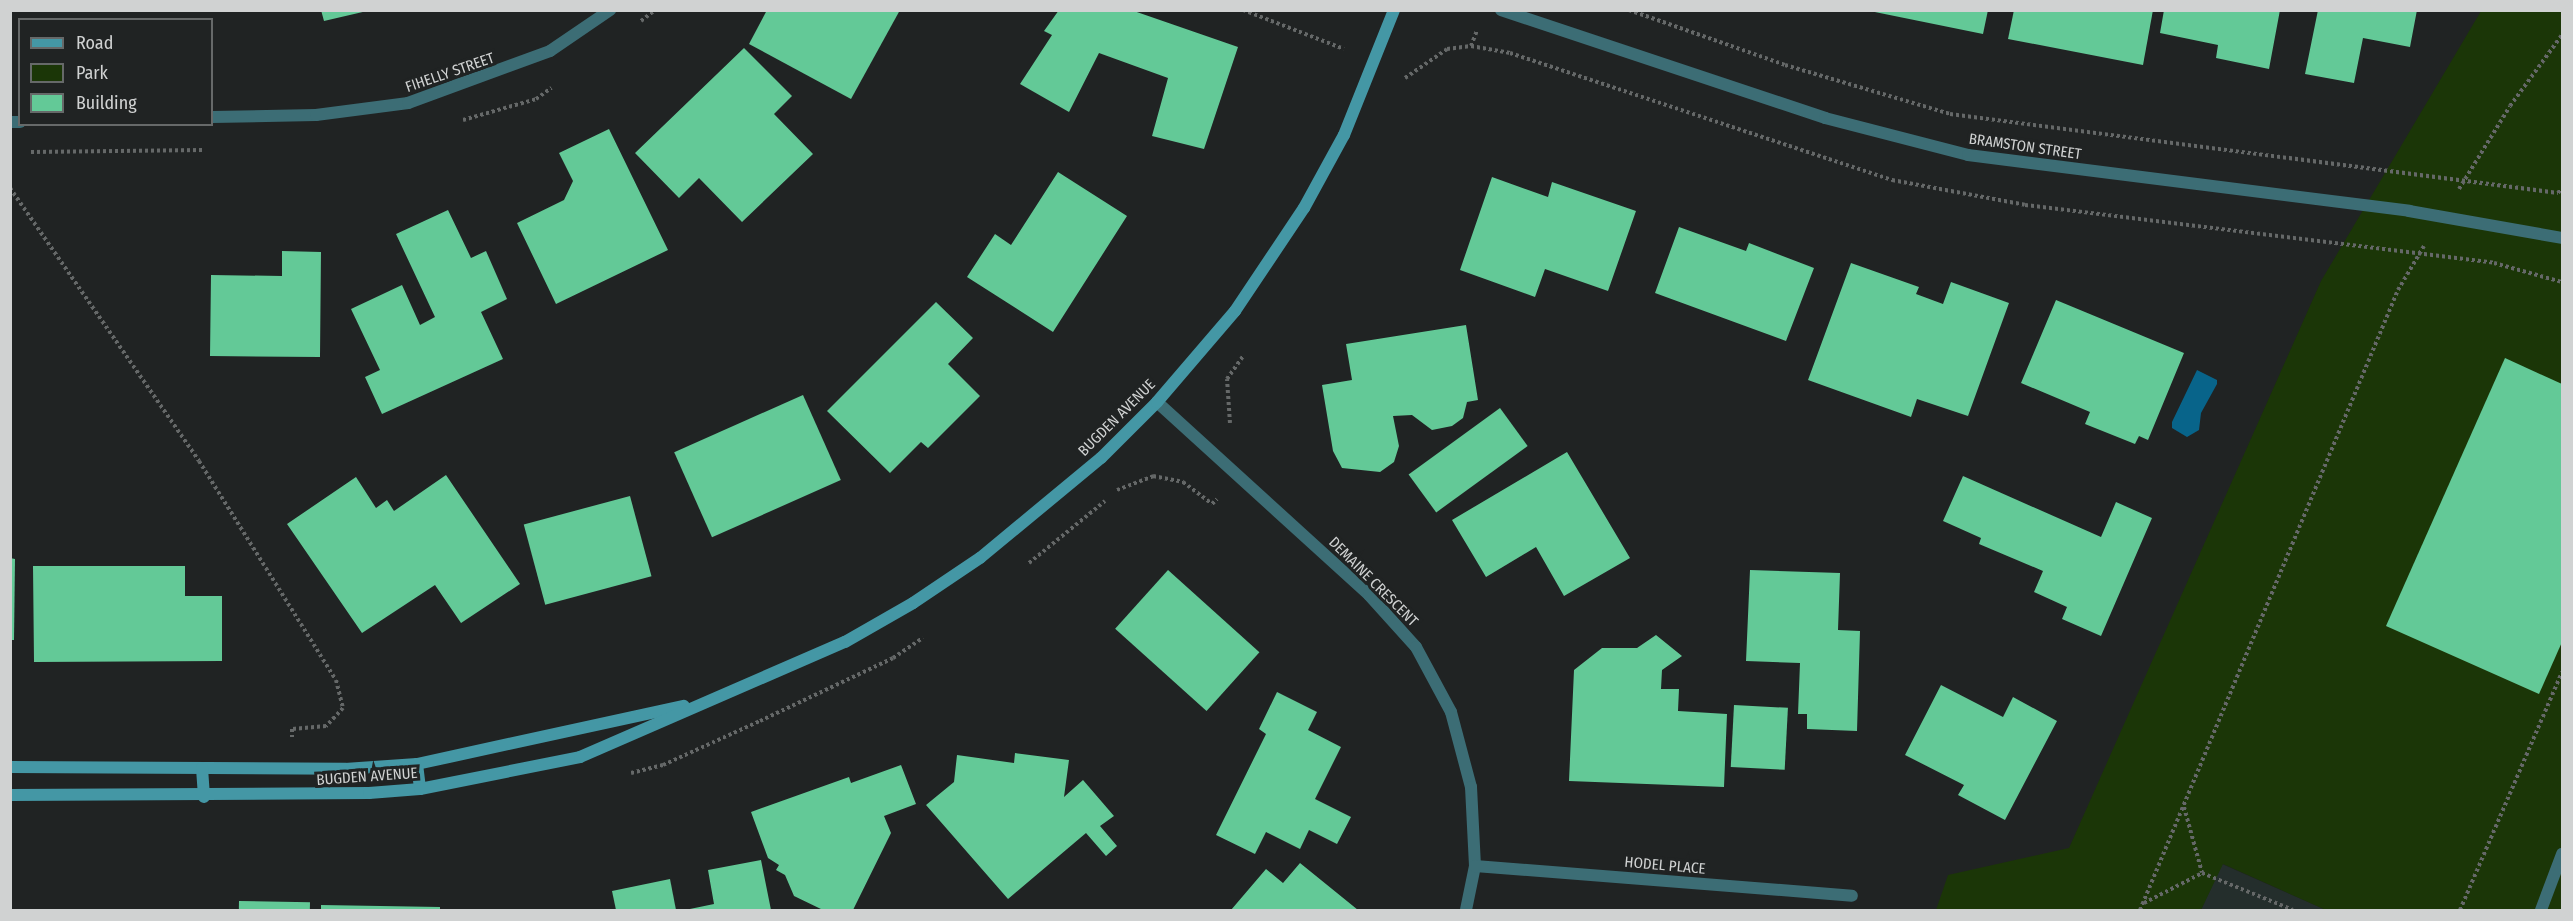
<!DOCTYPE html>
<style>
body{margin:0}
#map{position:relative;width:2573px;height:921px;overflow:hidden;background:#202323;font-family:"Fira Sans Condensed",sans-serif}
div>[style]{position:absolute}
.built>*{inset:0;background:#242e2c}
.green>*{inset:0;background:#1b3607}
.water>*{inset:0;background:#08648a}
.building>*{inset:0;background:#63c997;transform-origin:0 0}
.path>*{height:4px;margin-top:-2px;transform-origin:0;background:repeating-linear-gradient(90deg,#656868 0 3px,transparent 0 6px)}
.street>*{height:12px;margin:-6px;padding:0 6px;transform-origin:6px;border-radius:6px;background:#3c6d75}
.secondary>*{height:12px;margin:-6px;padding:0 6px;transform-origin:6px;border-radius:6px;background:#4497a5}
span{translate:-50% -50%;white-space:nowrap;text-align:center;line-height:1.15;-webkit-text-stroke:6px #202323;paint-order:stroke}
.street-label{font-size:15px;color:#d0d2d2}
.frame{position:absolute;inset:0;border:12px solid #d0d2d2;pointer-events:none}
.legend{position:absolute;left:18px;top:18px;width:195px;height:108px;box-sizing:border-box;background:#202323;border:2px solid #666969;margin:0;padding:8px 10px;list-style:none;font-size:18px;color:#d0d2d2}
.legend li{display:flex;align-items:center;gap:12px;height:30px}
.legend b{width:30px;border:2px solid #666969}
</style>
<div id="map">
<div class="built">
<div style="clip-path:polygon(2222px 864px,2326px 910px,2201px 910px)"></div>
</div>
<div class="green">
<div style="clip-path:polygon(2481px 11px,2562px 11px,2562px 910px,2326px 910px,2223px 864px,2201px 910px,1936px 910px,1948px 875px,2069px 848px,2321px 281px)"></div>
</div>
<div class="water">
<div style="clip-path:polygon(2197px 370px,2217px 380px,2217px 384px,2201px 413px,2199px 430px,2187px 437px,2172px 428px,2172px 422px)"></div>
</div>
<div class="building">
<div style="clip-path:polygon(321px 10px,367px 10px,367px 11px,324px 21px)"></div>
<div style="clip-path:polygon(767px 10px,900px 10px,851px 99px,749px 44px)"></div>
<div style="clip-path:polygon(1059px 10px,1131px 10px,1238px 47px,1204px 149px,1152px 136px,1168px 78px,1099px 53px,1069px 112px,1020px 84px,1052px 35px,1044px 31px)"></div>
<div style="clip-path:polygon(1865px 10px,1988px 10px,1983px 34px)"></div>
<div style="clip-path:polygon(2014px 10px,2153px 10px,2143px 65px,2008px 39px)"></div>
<div style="clip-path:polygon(2164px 10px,2280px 10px,2269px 69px,2216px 58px,2218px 45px,2160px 33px)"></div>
<div style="clip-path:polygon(2318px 10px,2417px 10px,2410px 47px,2363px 38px,2354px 83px,2305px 74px)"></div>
<div style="clip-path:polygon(744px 48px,792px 96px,774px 114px,813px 154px,742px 222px,699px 178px,679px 198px,635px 153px)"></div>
<div style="clip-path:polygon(609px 129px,668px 250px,556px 304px,517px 223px,564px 200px,573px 181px,559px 153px)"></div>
<div style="clip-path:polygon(1058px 172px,1127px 216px,1053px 332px,967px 277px,995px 234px,1011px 245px)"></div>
<div style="clip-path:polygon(1492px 177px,1548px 197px,1552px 182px,1636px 211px,1608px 291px,1545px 269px,1535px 297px,1460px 270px)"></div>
<div style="clip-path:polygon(448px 210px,471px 258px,486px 251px,507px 299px,481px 312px,503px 359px,382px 414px,365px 377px,380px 370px,351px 309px,402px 285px,420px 325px,435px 317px,396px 234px)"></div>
<div style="clip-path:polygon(1679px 227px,1746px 251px,1749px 243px,1814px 268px,1786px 341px,1655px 293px)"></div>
<div style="clip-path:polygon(282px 251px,321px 252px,320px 357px,210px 356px,211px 275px,282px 276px)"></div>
<div style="clip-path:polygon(1851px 263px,1919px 287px,1916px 294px,1943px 304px,1951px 282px,2009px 303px,1968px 416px,1917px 399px,1911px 417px,1808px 380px)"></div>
<div style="clip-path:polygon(2056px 300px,2184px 353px,2148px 440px,2139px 436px,2135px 444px,2085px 424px,2090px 412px,2021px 383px)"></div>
<div style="clip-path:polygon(936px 302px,973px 338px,948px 364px,980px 396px,928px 448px,921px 442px,890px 473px,827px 411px)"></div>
<div style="clip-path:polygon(1466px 325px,1478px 400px,1467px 402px,1463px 418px,1452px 426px,1432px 430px,1412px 415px,1393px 416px,1399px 446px,1394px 462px,1380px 472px,1342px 468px,1333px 451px,1322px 385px,1352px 380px,1346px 344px)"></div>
<div style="clip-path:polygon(2505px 358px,2562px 384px,2562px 642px,2539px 694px,2386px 626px)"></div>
<div style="left:803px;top:395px;width:93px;height:141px;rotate:66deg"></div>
<div style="left:1500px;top:408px;width:47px;height:113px;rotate:54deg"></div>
<div style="clip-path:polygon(1567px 452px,1630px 558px,1564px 596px,1536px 547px,1486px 577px,1452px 520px)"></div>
<div style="clip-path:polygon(446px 475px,520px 584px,461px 623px,435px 585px,362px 633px,287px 524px,356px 477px,376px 508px,387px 500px,394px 511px)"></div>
<div style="clip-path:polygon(1963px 476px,2101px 537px,2116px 502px,2152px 518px,2101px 636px,2062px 619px,2067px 607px,2034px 592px,2043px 571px,1979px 544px,1981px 538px,1943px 521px)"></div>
<div style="left:630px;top:496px;width:83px;height:110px;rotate:75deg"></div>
<div style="clip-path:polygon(10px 558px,15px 559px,14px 640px,10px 640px)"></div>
<div style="clip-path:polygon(33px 566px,185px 566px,185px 596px,222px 596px,222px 661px,34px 662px)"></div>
<div style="left:1168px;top:570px;width:123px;height:79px;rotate:42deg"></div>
<div style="clip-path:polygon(1750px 570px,1840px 573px,1838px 630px,1860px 631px,1857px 731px,1807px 729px,1807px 714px,1798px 714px,1800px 663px,1746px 661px)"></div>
<div style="clip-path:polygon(1656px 635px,1682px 656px,1662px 670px,1661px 689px,1679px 689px,1678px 711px,1727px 714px,1724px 787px,1569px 781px,1574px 670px,1602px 648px,1637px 648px)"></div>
<div style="clip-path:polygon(1941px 685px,2003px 717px,2013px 697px,2057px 721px,2005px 820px,1958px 795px,1964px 785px,1905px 755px)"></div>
<div style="clip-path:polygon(1277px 692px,1317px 712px,1308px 730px,1341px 747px,1315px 799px,1351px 817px,1337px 844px,1309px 830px,1300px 849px,1266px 832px,1255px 854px,1216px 835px,1266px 734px,1259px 729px)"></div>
<div style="left:1734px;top:705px;width:54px;height:62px;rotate:3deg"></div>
<div style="clip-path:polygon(1015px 753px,1069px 760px,1064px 797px,1083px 780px,1114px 816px,1100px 826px,1117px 846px,1106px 856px,1086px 833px,1008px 899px,926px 805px,954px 782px,957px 755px,1014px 763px)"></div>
<div style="clip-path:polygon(901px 765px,916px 804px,884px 816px,891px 833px,853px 910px,823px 910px,794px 896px,785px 875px,776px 870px,779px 865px,768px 858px,751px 812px,849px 777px,851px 783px)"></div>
<div style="clip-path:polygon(761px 860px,771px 910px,685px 910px,714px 904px,708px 870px)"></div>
<div style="clip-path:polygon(1300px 863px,1358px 910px,1231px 910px,1266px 869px,1283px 883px)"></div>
<div style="clip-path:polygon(670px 879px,676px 910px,616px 910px,612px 891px)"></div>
<div style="left:239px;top:901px;width:71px;height:9px;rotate:1deg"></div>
<div style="clip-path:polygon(321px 905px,440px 907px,440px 910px,321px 910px)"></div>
</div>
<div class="path">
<div style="left:1243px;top:10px;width:108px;rotate:21.1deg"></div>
<div style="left:1629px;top:10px;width:165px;rotate:19.4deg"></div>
<div style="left:1785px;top:65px;width:172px;rotate:16.5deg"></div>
<div style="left:1950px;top:114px;width:613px;rotate:7.4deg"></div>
<div style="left:2558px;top:193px;width:6px;rotate:-51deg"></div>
<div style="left:641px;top:21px;width:18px;rotate:-38deg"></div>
<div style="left:1471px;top:46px;width:17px;rotate:-69deg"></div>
<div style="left:1405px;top:78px;width:51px;rotate:-34.6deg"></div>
<div style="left:1447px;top:49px;width:24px;rotate:-7deg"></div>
<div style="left:1471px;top:46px;width:40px;rotate:10deg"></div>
<div style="left:1510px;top:53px;width:403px;rotate:18.4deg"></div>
<div style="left:1892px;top:180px;width:135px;rotate:10.6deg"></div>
<div style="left:2025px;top:205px;width:473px;rotate:7deg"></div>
<div style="left:2494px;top:263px;width:71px;rotate:15.6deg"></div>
<div style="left:463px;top:120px;width:76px;rotate:-16deg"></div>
<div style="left:536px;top:99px;width:19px;rotate:-36deg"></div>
<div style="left:31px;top:152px;width:172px;rotate:-0.7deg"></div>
<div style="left:10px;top:188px;width:332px;rotate:55.3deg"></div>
<div style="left:199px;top:461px;width:258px;rotate:58deg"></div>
<div style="left:336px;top:680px;width:29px;rotate:76deg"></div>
<div style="left:343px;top:708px;width:25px;rotate:133deg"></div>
<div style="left:326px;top:726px;width:34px;rotate:175deg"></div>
<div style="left:292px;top:729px;width:8px;rotate:90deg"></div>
<div style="left:2459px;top:189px;width:97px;rotate:-58.4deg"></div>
<div style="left:2510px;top:106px;width:88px;rotate:-53.8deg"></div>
<div style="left:1230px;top:423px;width:44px;rotate:-93.9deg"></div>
<div style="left:1227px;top:379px;width:28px;rotate:-55deg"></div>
<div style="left:1117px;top:490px;width:39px;rotate:-21deg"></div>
<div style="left:1153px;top:476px;width:31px;rotate:11deg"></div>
<div style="left:1183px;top:482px;width:36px;rotate:37deg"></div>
<div style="left:1212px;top:504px;width:7px;rotate:-45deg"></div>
<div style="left:1029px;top:563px;width:98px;rotate:-39.2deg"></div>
<div style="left:631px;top:773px;width:33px;rotate:-14deg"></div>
<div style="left:663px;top:765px;width:107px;rotate:-24.4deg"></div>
<div style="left:760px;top:721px;width:147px;rotate:-25.3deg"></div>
<div style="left:893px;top:658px;width:36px;rotate:-34deg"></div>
<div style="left:2184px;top:807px;width:68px;rotate:74.7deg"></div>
<div style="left:2202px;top:873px;width:98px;rotate:22.1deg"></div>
<div style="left:2144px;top:903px;width:65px;rotate:-27.3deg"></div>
<div style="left:2140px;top:910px;width:672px;rotate:-67.41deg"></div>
<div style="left:2398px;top:290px;width:51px;rotate:-59.4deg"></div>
<div style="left:2460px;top:910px;width:259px;rotate:-66.8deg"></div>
</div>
<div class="street">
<div style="left:1501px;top:10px;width:342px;rotate:18.4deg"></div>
<div style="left:1825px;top:118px;width:148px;rotate:14.5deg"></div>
<div style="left:1968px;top:155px;width:445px;rotate:7.2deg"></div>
<div style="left:2409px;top:211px;width:155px;rotate:10deg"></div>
<div style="left:212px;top:117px;width:104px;rotate:-1.1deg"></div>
<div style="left:316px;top:115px;width:93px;rotate:-7.4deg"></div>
<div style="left:408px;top:103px;width:151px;rotate:-20.1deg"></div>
<div style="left:550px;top:51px;width:73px;rotate:-34.3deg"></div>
<div style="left:10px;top:122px;width:10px"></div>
<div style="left:1157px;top:402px;width:287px;rotate:42.3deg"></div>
<div style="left:1369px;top:595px;width:70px;rotate:47.9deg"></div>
<div style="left:1416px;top:647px;width:74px;rotate:61.7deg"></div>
<div style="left:1451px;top:712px;width:78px;rotate:75.1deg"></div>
<div style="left:1471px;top:787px;width:79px;rotate:87.1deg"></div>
<div style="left:1475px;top:866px;width:45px;rotate:101.6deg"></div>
<div style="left:1475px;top:866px;width:378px;rotate:4.5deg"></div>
<div style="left:2541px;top:910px;width:60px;rotate:-69.4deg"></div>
</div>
<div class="secondary">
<div style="left:417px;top:764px;width:25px;rotate:83deg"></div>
<div style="left:10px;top:767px;width:335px;rotate:0.3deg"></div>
<div style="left:345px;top:769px;width:72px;rotate:-4deg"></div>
<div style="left:417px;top:764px;width:273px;rotate:-12.3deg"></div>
<div style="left:202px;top:768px;width:29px;rotate:86deg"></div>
<div style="left:10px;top:795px;width:359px;rotate:-0.3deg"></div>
<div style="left:369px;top:793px;width:51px;rotate:-4.5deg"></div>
<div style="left:420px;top:789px;width:163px;rotate:-11.3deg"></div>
<div style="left:580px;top:757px;width:289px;rotate:-23.5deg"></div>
<div style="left:845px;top:642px;width:78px;rotate:-29.8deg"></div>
<div style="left:913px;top:603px;width:81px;rotate:-33.9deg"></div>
<div style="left:980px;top:558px;width:157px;rotate:-39.6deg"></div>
<div style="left:1101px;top:458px;width:79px;rotate:-45deg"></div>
<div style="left:1157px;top:402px;width:120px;rotate:-49.4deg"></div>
<div style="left:1235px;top:311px;width:124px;rotate:-56.2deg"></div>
<div style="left:1304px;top:208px;width:83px;rotate:-61.3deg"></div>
<div style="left:1344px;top:135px;width:135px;rotate:-68.2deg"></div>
</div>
<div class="street-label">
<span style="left:450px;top:73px;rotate:-19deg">FIHELLY STREET</span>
<span style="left:2025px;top:147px;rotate:8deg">BRAMSTON STREET</span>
<span style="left:1117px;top:418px;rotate:-45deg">BUGDEN AVENUE</span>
<span style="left:1373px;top:582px;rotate:45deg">DEMAINE CRESCENT</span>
<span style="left:367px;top:777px;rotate:-4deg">BUGDEN AVENUE</span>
<span style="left:1665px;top:866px;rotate:5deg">HODEL PLACE</span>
</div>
<div class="frame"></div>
<ul class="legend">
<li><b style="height:8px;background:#4497a5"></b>Road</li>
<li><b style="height:16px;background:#1b3607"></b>Park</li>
<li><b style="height:16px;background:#63c997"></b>Building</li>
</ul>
</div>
